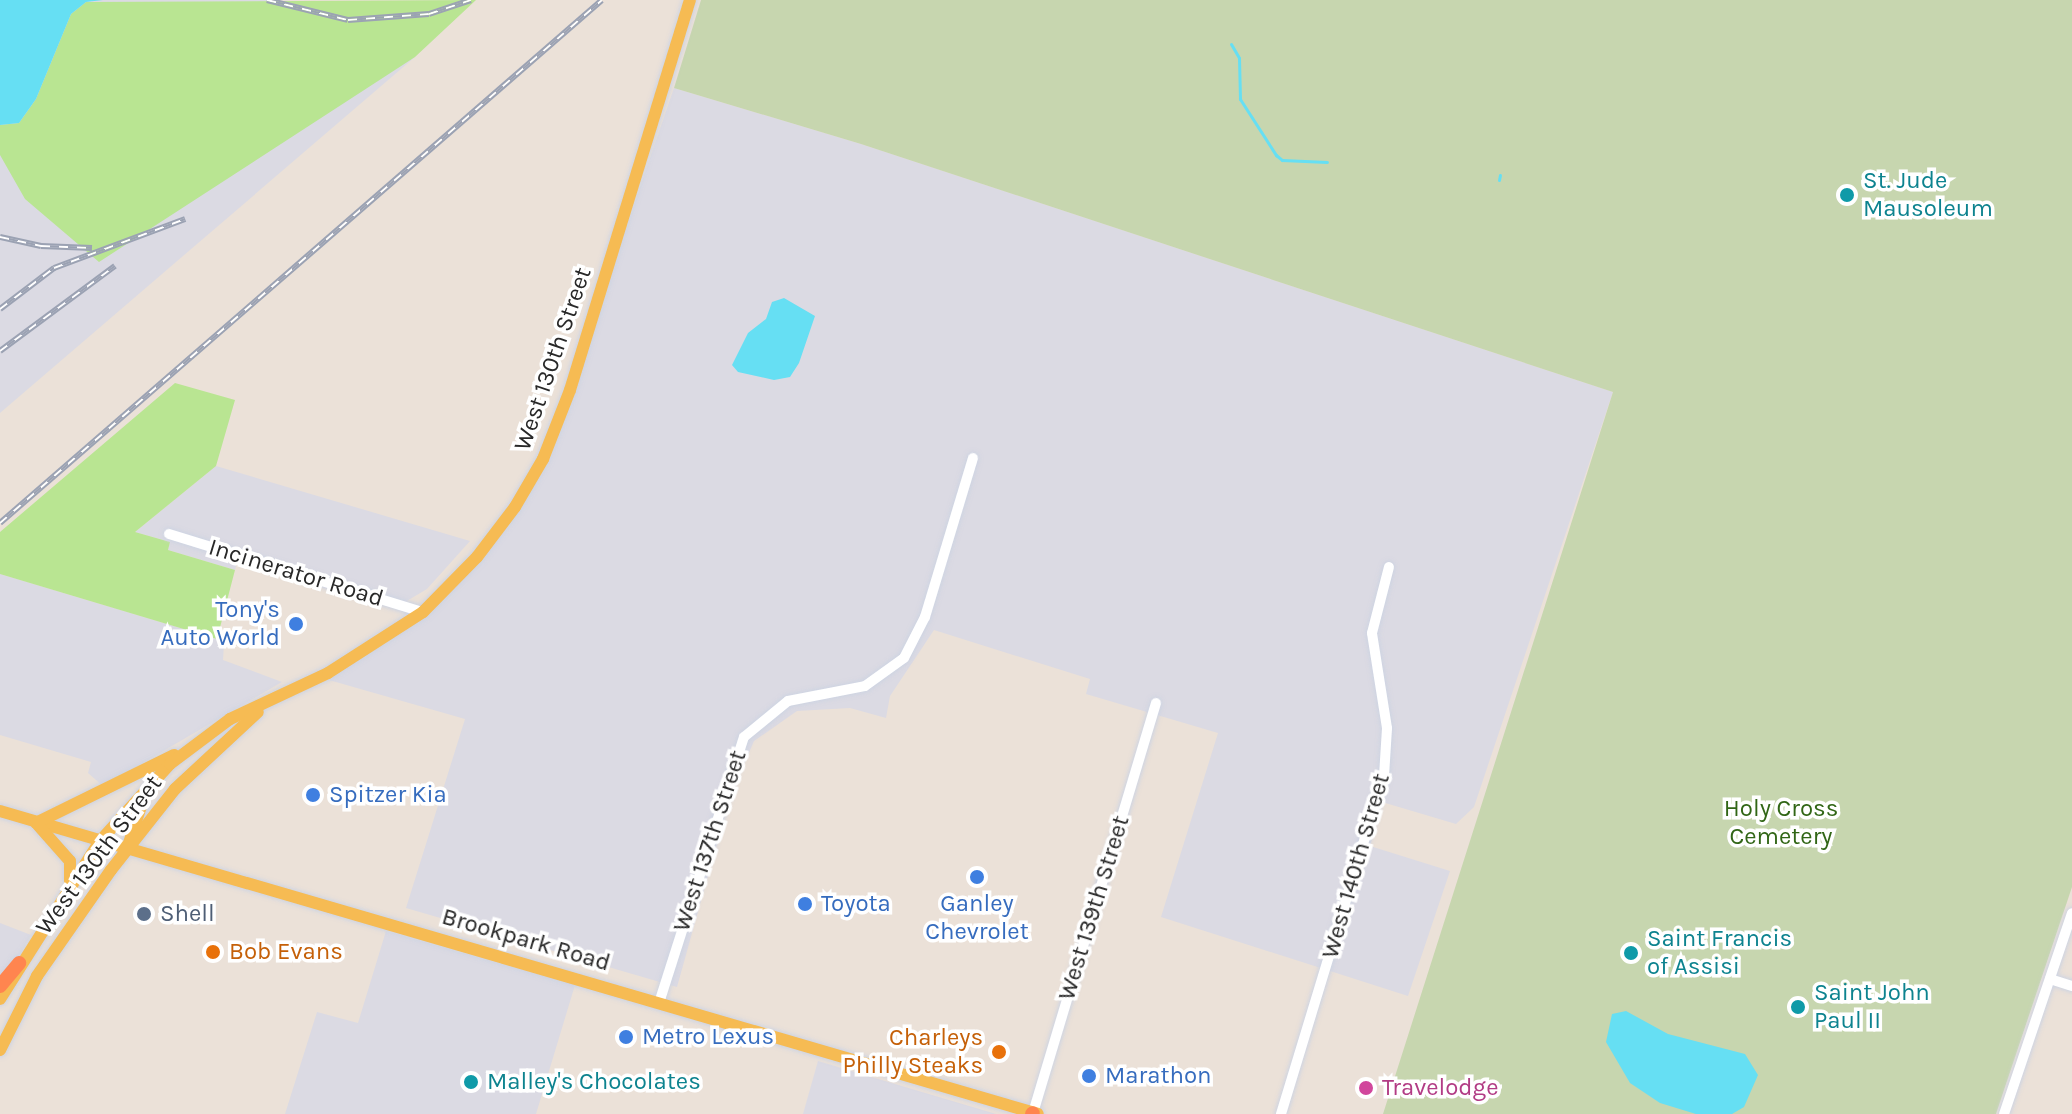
<!DOCTYPE html>
<style>
body{margin:0}
#map{position:relative;width:2072px;height:1114px;overflow:hidden;background:#ebe1d8;font-family:Karla,sans-serif}
div>[style]{position:absolute}
.industrial>*{inset:0;background:#dbdae3}
.green>*{inset:0;background:#b9e592}
.cemetery>*{inset:0;background:#c7d6af}
.water>*{inset:0;background:#66dff3}
.stream>*{height:3px;margin:-1.5px;padding:0 1.5px;transform-origin:1.5px;border-radius:1.5px;background:#66dff3}
.roads{filter:drop-shadow(0 0 2px #ced4e2) drop-shadow(0 0 2px #ced4e2)}
.minor>*{height:10px;margin:-5px;padding:0 5px;transform-origin:5px;border-radius:5px;background:#fff}
.major>*{height:12px;margin:-6px;padding:0 6px;transform-origin:6px;border-radius:6px;background:#f6bb53}
.highway>*{height:14px;margin:-7px;padding:0 7px;transform-origin:7px;border-radius:7px;background:#ff854f}
.rail>*{height:6px;margin-top:-3px;transform-origin:0;background:repeating-linear-gradient(90deg,#fff 0 9px,#9ba2b3 0 18px);box-sizing:border-box;border-block:2px solid #9ba2b3}
.dots>*{width:22px;height:22px;translate:-50% -50%;box-sizing:border-box;border:4px solid #fff;border-radius:50%}
span{translate:-50% -50%;white-space:nowrap;text-align:center;line-height:1.15;-webkit-text-stroke:7px #fff;paint-order:stroke}
.culture-label{font-size:24px;color:#0d838f}
.left{translate:0 -50%;text-align:left}
.street-label{font-size:24px;color:#282828}
.shop-label{font-size:24px;color:#366cbe}
.right{translate:-100% -50%;text-align:right}
.park-label{font-size:24px;color:#316616}
.service-label{font-size:24px;color:#4e5e75}
.food-label{font-size:24px;color:#c56008}
.hotel-label{font-size:24px;color:#b23c85}
</style>
<div id="map">
<div class="industrial">
<div style="clip-path:polygon(0 0,267px 0,415px 57px,0 413px)"></div>
<div style="clip-path:polygon(674px 88px,861px 144px,1613px 392px,1474px 807px,1456px 824px,1382px 802px,1370px 846px,1450px 871px,1408px 996px,1161px 917px,1218px 733px,1086px 694px,1090px 679px,934px 630px,890px 696px,886px 718px,850px 708px,797px 711px,754px 741px,729px 800px,677px 987px,406px 908px,465px 719px,322px 678px,435px 606px,545px 465px)"></div>
<div style="clip-path:polygon(216px 466px,470px 541px,427px 589px,395px 608px,237px 562px,235px 570px,168px 550px,170px 542px,135px 532px)"></div>
<div style="clip-path:polygon(0 574px,217px 639px,224px 644px,223px 660px,282px 682px,103px 786px,88px 773px,91px 762px,0 735px)"></div>
<div style="clip-path:polygon(0 923px,31px 935px,0 989px)"></div>
<div style="clip-path:polygon(386px 931px,575px 985px,536px 1114px,285px 1114px,317px 1012px,358px 1023px)"></div>
<div style="clip-path:polygon(818px 1061px,996px 1114px,803px 1114px)"></div>
</div>
<div class="green">
<div style="clip-path:polygon(476px 0,415px 57px,99px 262px,25px 199px,0 155px,0 125px,19px 123px,36px 99px,71px 14px,86px 2px)"></div>
<div style="clip-path:polygon(175px 383px,235px 400px,216px 466px,135px 532px,170px 542px,168px 550px,235px 570px,217px 639px,0 574px,0 532px)"></div>
</div>
<div class="cemetery">
<div style="clip-path:polygon(701px 0,2072px 0,2072px 887px,1996px 1114px,1383px 1114px,1613px 392px,861px 144px,674px 88px)"></div>
</div>
<div class="water">
<div style="clip-path:polygon(0 0,103px 0,86px 2px,71px 14px,36px 99px,19px 123px,0 125px)"></div>
<div style="clip-path:polygon(784px 298px,815px 316px,799px 363px,790px 377px,774px 380px,738px 372px,732px 365px,748px 333px,766px 319px,772px 302px)"></div>
<div style="clip-path:polygon(1626px 1011px,1668px 1034px,1745px 1054px,1758px 1075px,1744px 1107px,1732px 1114px,1696px 1114px,1660px 1103px,1630px 1083px,1606px 1042px,1612px 1014px)"></div>
</div>
<div class="stream">
<div style="left:1231px;top:44px;width:16px;rotate:60deg"></div>
<div style="left:1239px;top:58px;width:41px;rotate:88.6deg"></div>
<div style="left:1240px;top:99px;width:67px;rotate:57.3deg"></div>
<div style="left:1276px;top:155px;width:8px;rotate:40deg"></div>
<div style="left:1282px;top:160px;width:45px;rotate:2.5deg"></div>
<div style="left:1499px;top:180px;width:5px;rotate:-79deg"></div>
</div>
<div class="roads">
<div class="minor">
<div style="left:169px;top:534px;width:266px;rotate:17.1deg"></div>
<div style="left:2050px;top:979px;width:23px;rotate:18deg"></div>
<div style="left:659px;top:1003px;width:279px;rotate:-72.3deg"></div>
<div style="left:744px;top:737px;width:57px;rotate:-39.3deg"></div>
<div style="left:788px;top:701px;width:78px;rotate:-11deg"></div>
<div style="left:865px;top:686px;width:48px;rotate:-35.7deg"></div>
<div style="left:904px;top:658px;width:46px;rotate:-62.9deg"></div>
<div style="left:925px;top:617px;width:166px;rotate:-73.2deg"></div>
<div style="left:1033px;top:1113px;width:428px;rotate:-73.3deg"></div>
<div style="left:1281px;top:1114px;width:353px;rotate:-73.1deg"></div>
<div style="left:1384px;top:776px;width:48px;rotate:-86.4deg"></div>
<div style="left:1387px;top:728px;width:96px;rotate:-99deg"></div>
<div style="left:1372px;top:633px;width:68px;rotate:-75.6deg"></div>
<div style="left:2004px;top:1114px;width:212px;rotate:-71.3deg"></div>
</div>
<div class="major">
<div style="left:0;top:811px;width:1081px;rotate:16.27deg"></div>
<div style="left:36px;top:823px;width:154px;rotate:-26.2deg"></div>
<div style="left:38px;top:825px;width:48px;rotate:48.4deg"></div>
<div style="left:70px;top:861px;width:20px;rotate:90deg"></div>
<div style="left:128px;top:846px;width:48px;rotate:-71.9deg"></div>
<div style="left:0;top:999px;width:187px;rotate:-57.7deg"></div>
<div style="left:100px;top:841px;width:104px;rotate:-47.7deg"></div>
<div style="left:170px;top:764px;width:75px;rotate:-36.9deg"></div>
<div style="left:230px;top:719px;width:108px;rotate:-25.1deg"></div>
<div style="left:328px;top:673px;width:113px;rotate:-32.7deg"></div>
<div style="left:423px;top:612px;width:77px;rotate:-45.5deg"></div>
<div style="left:477px;top:557px;width:63px;rotate:-52.8deg"></div>
<div style="left:515px;top:507px;width:56px;rotate:-59.7deg"></div>
<div style="left:543px;top:459px;width:74px;rotate:-68.6deg"></div>
<div style="left:570px;top:390px;width:408px;rotate:-72.9deg"></div>
<div style="left:0;top:1050px;width:83px;rotate:-63.4deg"></div>
<div style="left:37px;top:976px;width:129px;rotate:-55.1deg"></div>
<div style="left:111px;top:870px;width:103px;rotate:-51.7deg"></div>
<div style="left:175px;top:789px;width:113px;rotate:-42.9deg"></div>
</div>
<div class="highway">
<div style="left:0;top:986px;width:30px;rotate:-50deg"></div>
<div style="left:1032px;top:1114px;width:1px;rotate:-45deg"></div>
</div>
</div>
<div class="rail">
<div style="left:267px;top:0;width:83px;rotate:13.9deg"></div>
<div style="left:348px;top:20px;width:81px;rotate:-4.2deg"></div>
<div style="left:429px;top:14px;width:44px;rotate:-18.4deg"></div>
<div style="left:0;top:237px;width:42px;rotate:12.4deg"></div>
<div style="left:41px;top:246px;width:51px;rotate:2.2deg"></div>
<div style="left:0;top:309px;width:68px;rotate:-37.2deg"></div>
<div style="left:54px;top:268px;width:140px;rotate:-20.5deg"></div>
<div style="left:0;top:351px;width:143px;rotate:-36.5deg"></div>
<div style="left:0;top:523px;width:797px;rotate:-40.98deg"></div>
</div>
<div class="dots">
<div style="left:1847px;top:195px;background:#0f9aa8"></div>
<div style="left:296px;top:624px;background:#3f7fe0"></div>
<div style="left:313px;top:795px;background:#3f7fe0"></div>
<div style="left:977px;top:877px;background:#3f7fe0"></div>
<div style="left:805px;top:904px;background:#3f7fe0"></div>
<div style="left:144px;top:914px;background:#5c6f8a"></div>
<div style="left:213px;top:952px;background:#e8710a"></div>
<div style="left:1631px;top:953px;background:#0f9aa8"></div>
<div style="left:1798px;top:1007px;background:#0f9aa8"></div>
<div style="left:626px;top:1037px;background:#3f7fe0"></div>
<div style="left:999px;top:1052px;background:#e8710a"></div>
<div style="left:1089px;top:1076px;background:#3f7fe0"></div>
<div style="left:471px;top:1082px;background:#0f9aa8"></div>
<div style="left:1366px;top:1088px;background:#d1479c"></div>
</div>
<div class="culture-label">
<span class="left" style="left:1863px;top:195px">St. Jude<br>Mausoleum</span>
<span class="left" style="left:1647px;top:953px">Saint Francis<br>of Assisi</span>
<span class="left" style="left:1814px;top:1007px">Saint John<br>Paul II</span>
<span class="left" style="left:487px;top:1082px">Malley's Chocolates</span>
</div>
<div class="street-label">
<span style="left:553px;top:359px;rotate:-71deg">West 130th Street</span>
<span style="left:296px;top:573px;rotate:17deg">Incinerator Road</span>
<span style="left:710px;top:841px;rotate:-72deg">West 137th Street</span>
<span style="left:99px;top:855px;rotate:-53deg">West 130th Street</span>
<span style="left:1356px;top:866px;rotate:-74deg">West 140th Street</span>
<span style="left:1094px;top:908px;rotate:-73deg">West 139th Street</span>
<span style="left:526px;top:940px;rotate:16deg">Brookpark Road</span>
</div>
<div class="shop-label">
<span class="right" style="left:280px;top:624px">Tony's<br>Auto World</span>
<span class="left" style="left:329px;top:795px">Spitzer Kia</span>
<span class="left" style="left:821px;top:904px">Toyota</span>
<span style="left:977px;top:918px">Ganley<br>Chevrolet</span>
<span class="left" style="left:642px;top:1037px">Metro Lexus</span>
<span class="left" style="left:1105px;top:1076px">Marathon</span>
</div>
<div class="park-label">
<span style="left:1781px;top:823px">Holy Cross<br>Cemetery</span>
</div>
<div class="service-label">
<span class="left" style="left:160px;top:914px">Shell</span>
</div>
<div class="food-label">
<span class="left" style="left:229px;top:952px">Bob Evans</span>
<span class="right" style="left:983px;top:1052px">Charleys<br>Philly Steaks</span>
</div>
<div class="hotel-label">
<span class="left" style="left:1382px;top:1088px">Travelodge</span>
</div>
</div>
